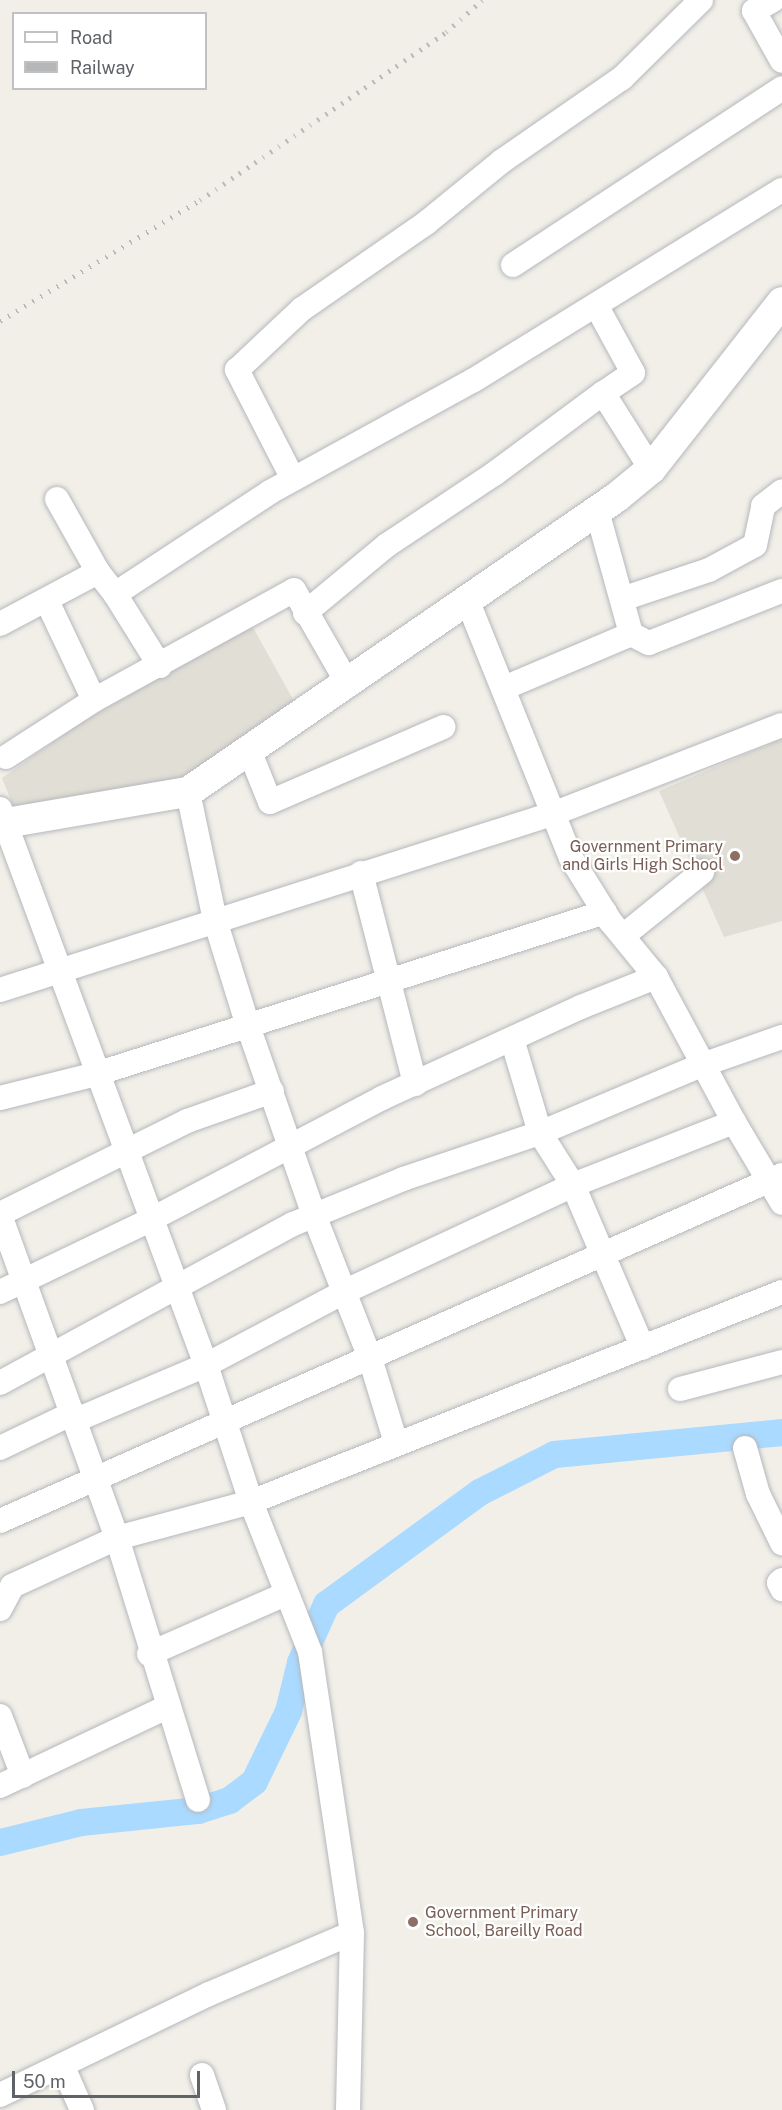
<!DOCTYPE html>
<style>
body{margin:0}
#map{position:relative;width:782px;height:2110px;overflow:hidden;background:#f1efe8;font-family:"Public Sans",sans-serif}
div>[style]{position:absolute}
.education>*{inset:0;background:#e1ded6}
.canal>*{height:27px;margin:-13.5px;padding:0 13.5px;transform-origin:13.5px;border-radius:13.5px;background:#aadaff}
.roads{filter:drop-shadow(0 0 2px #b5b8bc) drop-shadow(0 0 2px #b5b8bc)}
.minor>*{height:24px;margin:-12px;padding:0 12px;transform-origin:12px;border-radius:12px;background:#fff}
.tertiary>*{height:30px;margin:-15px;padding:0 15px;transform-origin:15px;border-radius:15px;background:#fff}
.rail>*{height:4.5px;margin-top:-2.25px;transform-origin:0;background:repeating-linear-gradient(90deg,#b6b7b8 0 1.5px,transparent 0 9.5px)}
.dots>*{width:16px;height:16px;translate:-50% -50%;box-sizing:border-box;border:3px solid #fff;border-radius:50%}
span{translate:-50% -50%;white-space:nowrap;text-align:center;line-height:1.15;-webkit-text-stroke:4.5px #fff;paint-order:stroke}
.education-label{font-size:16px;color:#785e54}
.right{translate:-100% -50%;text-align:right}
.left{translate:0 -50%;text-align:left}
.legend{position:absolute;left:12px;top:12px;width:195px;height:78px;box-sizing:border-box;background:#fff;border:2px solid #bfc1c3;margin:0;padding:8px 10px;list-style:none;font-size:18px;color:#5f6368}
.legend li{display:flex;align-items:center;gap:12px;height:30px}
.legend b{width:30px;border:2px solid #bfc1c3}
.scale{position:absolute;left:12px;top:2071px;width:188px;height:27px;box-sizing:border-box;border:3px solid #5f6368;border-top:0;padding-left:8px;font-size:18px;line-height:21px;white-space:nowrap;color:#5f6368;-webkit-text-stroke:4px #fff;paint-order:stroke}
</style>
<div id="map">
<div class="education">
<div style="clip-path:polygon(250px 622px,295px 703px,182px 778px,14px 808px,2px 778px,81px 723px)"></div>
<div style="clip-path:polygon(782px 739px,782px 921px,724px 937px,659px 791px)"></div>
</div>
<div class="canal">
<div style="left:0;top:1842px;width:83px;rotate:-13.9deg"></div>
<div style="left:81px;top:1822px;width:118px;rotate:-5.9deg"></div>
<div style="left:198px;top:1810px;width:33px;rotate:-18deg"></div>
<div style="left:229px;top:1800px;width:31px;rotate:-37deg"></div>
<div style="left:254px;top:1781px;width:78px;rotate:-64.1deg"></div>
<div style="left:288px;top:1711px;width:50px;rotate:-76.2deg"></div>
<div style="left:300px;top:1662px;width:64px;rotate:-65.9deg"></div>
<div style="left:326px;top:1604px;width:190px;rotate:-36.2deg"></div>
<div style="left:479px;top:1492px;width:84px;rotate:-26.9deg"></div>
<div style="left:554px;top:1454px;width:229px;rotate:-5.5deg"></div>
</div>
<div class="roads">
<div class="minor">
<div style="left:773px;top:0;width:22px;rotate:150deg"></div>
<div style="left:754px;top:11px;width:57px;rotate:60.8deg"></div>
<div style="left:513px;top:265px;width:322px;rotate:-33.3deg"></div>
<div style="left:596px;top:305px;width:77px;rotate:61.4deg"></div>
<div style="left:633px;top:373px;width:36px;rotate:146deg"></div>
<div style="left:603px;top:393px;width:90px;rotate:57.7deg"></div>
<div style="left:293px;top:479px;width:123px;rotate:-117.2deg"></div>
<div style="left:237px;top:370px;width:89px;rotate:-43.2deg"></div>
<div style="left:302px;top:309px;width:151px;rotate:-34.7deg"></div>
<div style="left:426px;top:223px;width:98px;rotate:-39.2deg"></div>
<div style="left:502px;top:161px;width:146px;rotate:-34.7deg"></div>
<div style="left:622px;top:78px;width:111px;rotate:-44.6deg"></div>
<div style="left:57px;top:499px;width:84px;rotate:60.7deg"></div>
<div style="left:597px;top:511px;width:128px;rotate:74.5deg"></div>
<div style="left:115px;top:594px;width:85px;rotate:58deg"></div>
<div style="left:622px;top:599px;width:92px;rotate:-18.4deg"></div>
<div style="left:709px;top:570px;width:52px;rotate:-28.5deg"></div>
<div style="left:755px;top:545px;width:40px;rotate:-78deg"></div>
<div style="left:763px;top:506px;width:24px;rotate:-38deg"></div>
<div style="left:468px;top:602px;width:276px;rotate:68.1deg"></div>
<div style="left:571px;top:858px;width:74px;rotate:58.2deg"></div>
<div style="left:610px;top:921px;width:72px;rotate:50.6deg"></div>
<div style="left:656px;top:977px;width:165px;rotate:61.7deg"></div>
<div style="left:734px;top:1122px;width:94px;rotate:59.3deg"></div>
<div style="left:305px;top:613px;width:107px;rotate:-39.7deg"></div>
<div style="left:387px;top:545px;width:128px;rotate:-33.6deg"></div>
<div style="left:494px;top:474px;width:136px;rotate:-36.6deg"></div>
<div style="left:0;top:624px;width:111px;rotate:-28deg"></div>
<div style="left:98px;top:572px;width:28px;rotate:52deg"></div>
<div style="left:115px;top:594px;width:186px;rotate:-33.3deg"></div>
<div style="left:270px;top:492px;width:233px;rotate:-28.8deg"></div>
<div style="left:474px;top:380px;width:362px;rotate:-31.7deg"></div>
<div style="left:504px;top:688px;width:138px;rotate:-23deg"></div>
<div style="left:631px;top:634px;width:20px;rotate:27deg"></div>
<div style="left:649px;top:643px;width:143px;rotate:-21.4deg"></div>
<div style="left:94px;top:700px;width:228px;rotate:-28.8deg"></div>
<div style="left:294px;top:590px;width:108px;rotate:60.1deg"></div>
<div style="left:249px;top:750px;width:56px;rotate:68deg"></div>
<div style="left:270px;top:802px;width:189px;rotate:-23.4deg"></div>
<div style="left:6px;top:757px;width:105px;rotate:-32.9deg"></div>
<div style="left:94px;top:700px;width:110px;rotate:-115.4deg"></div>
<div style="left:188px;top:792px;width:131px;rotate:78.1deg"></div>
<div style="left:215px;top:920px;width:108px;rotate:72.7deg"></div>
<div style="left:247px;top:1023px;width:203px;rotate:70.8deg"></div>
<div style="left:314px;top:1215px;width:154px;rotate:68.6deg"></div>
<div style="left:370px;top:1358px;width:89px;rotate:73deg"></div>
<div style="left:0;top:809px;width:593px;rotate:69.67deg"></div>
<div style="left:206px;top:1365px;width:144px;rotate:71.8deg"></div>
<div style="left:251px;top:1502px;width:161px;rotate:68.5deg"></div>
<div style="left:310px;top:1652px;width:284px;rotate:81.5deg"></div>
<div style="left:352px;top:1933px;width:177px;rotate:91.3deg"></div>
<div style="left:361px;top:873px;width:218px;rotate:75.6deg"></div>
<div style="left:623px;top:936px;width:102px;rotate:-39deg"></div>
<div style="left:0;top:990px;width:583px;rotate:-17.69deg"></div>
<div style="left:555px;top:813px;width:243px;rotate:-21.2deg"></div>
<div style="left:512px;top:1039px;width:98px;rotate:73.4deg"></div>
<div style="left:540px;top:1133px;width:62px;rotate:57.6deg"></div>
<div style="left:573px;top:1185px;width:177px;rotate:66.8deg"></div>
<div style="left:0;top:1098px;width:99px;rotate:-14deg"></div>
<div style="left:96px;top:1074px;width:534px;rotate:-17.65deg"></div>
<div style="left:0;top:1214px;width:209px;rotate:-26.4deg"></div>
<div style="left:187px;top:1121px;width:90px;rotate:-19.4deg"></div>
<div style="left:0;top:1215px;width:344px;rotate:70.1deg"></div>
<div style="left:117px;top:1538px;width:274px;rotate:72.8deg"></div>
<div style="left:0;top:1292px;width:166px;rotate:-25.6deg"></div>
<div style="left:150px;top:1220px;width:262px;rotate:-27.7deg"></div>
<div style="left:382px;top:1098px;width:219px;rotate:-24.6deg"></div>
<div style="left:581px;top:1007px;width:81px;rotate:-21.8deg"></div>
<div style="left:0;top:1383px;width:333px;rotate:-28.5deg"></div>
<div style="left:293px;top:1224px;width:119px;rotate:-22.2deg"></div>
<div style="left:403px;top:1179px;width:145px;rotate:-18.6deg"></div>
<div style="left:540px;top:1133px;width:176px;rotate:-22.8deg"></div>
<div style="left:702px;top:1065px;width:85px;rotate:-19.3deg"></div>
<div style="left:680px;top:1389px;width:106px;rotate:-14.8deg"></div>
<div style="left:76px;top:1420px;width:141px;rotate:-22.9deg"></div>
<div style="left:206px;top:1365px;width:158px;rotate:-27.9deg"></div>
<div style="left:346px;top:1291px;width:251px;rotate:-25deg"></div>
<div style="left:573px;top:1185px;width:173px;rotate:-21.4deg"></div>
<div style="left:0;top:1448px;width:81px;rotate:-25.6deg"></div>
<div style="left:745px;top:1448px;width:48px;rotate:74.2deg"></div>
<div style="left:758px;top:1494px;width:55px;rotate:63.9deg"></div>
<div style="left:0;top:1521px;width:855px;rotate:-23.87deg"></div>
<div style="left:782px;top:1580px;width:4px;rotate:135deg"></div>
<div style="left:779px;top:1583px;width:7px;rotate:63deg"></div>
<div style="left:0;top:1609px;width:26px;rotate:-62deg"></div>
<div style="left:12px;top:1586px;width:115px;rotate:-24.6deg"></div>
<div style="left:117px;top:1538px;width:139px;rotate:-15deg"></div>
<div style="left:251px;top:1502px;width:571px;rotate:-21.58deg"></div>
<div style="left:149px;top:1654px;width:150px;rotate:-23.7deg"></div>
<div style="left:0;top:1716px;width:64px;rotate:69deg"></div>
<div style="left:0;top:1786px;width:185px;rotate:-25.3deg"></div>
<div style="left:63px;top:2067px;width:47px;rotate:66.2deg"></div>
<div style="left:202px;top:2075px;width:37px;rotate:71deg"></div>
<div style="left:0;top:2095px;width:232px;rotate:-25.8deg"></div>
<div style="left:209px;top:1994px;width:155px;rotate:-23.1deg"></div>
</div>
<div class="tertiary">
<div style="left:0;top:824px;width:191px;rotate:-9.7deg"></div>
<div style="left:188px;top:792px;width:521px;rotate:-34.51deg"></div>
<div style="left:617px;top:497px;width:44px;rotate:-39.5deg"></div>
<div style="left:651px;top:469px;width:212px;rotate:-51.9deg"></div>
</div>
</div>
<div class="rail">
<div style="left:0;top:321px;width:234px;rotate:-31.2deg"></div>
<div style="left:200px;top:200px;width:298px;rotate:-34.3deg"></div>
<div style="left:446px;top:32px;width:48px;rotate:-41.6deg"></div>
</div>
<div class="dots">
<div style="left:735px;top:856px;background:#8d6e63"></div>
<div style="left:413px;top:1922px;background:#8d6e63"></div>
</div>
<div class="education-label">
<span class="right" style="left:723px;top:856px">Government Primary<br>and Girls High School</span>
<span class="left" style="left:425px;top:1922px">Government Primary<br>School, Bareilly Road</span>
</div>
<ul class="legend">
<li><b style="height:8px;background:#fff"></b>Road</li>
<li><b style="height:8px;background:#b6b7b8"></b>Railway</li>
</ul>
<div class="scale">50 m</div>
</div>
